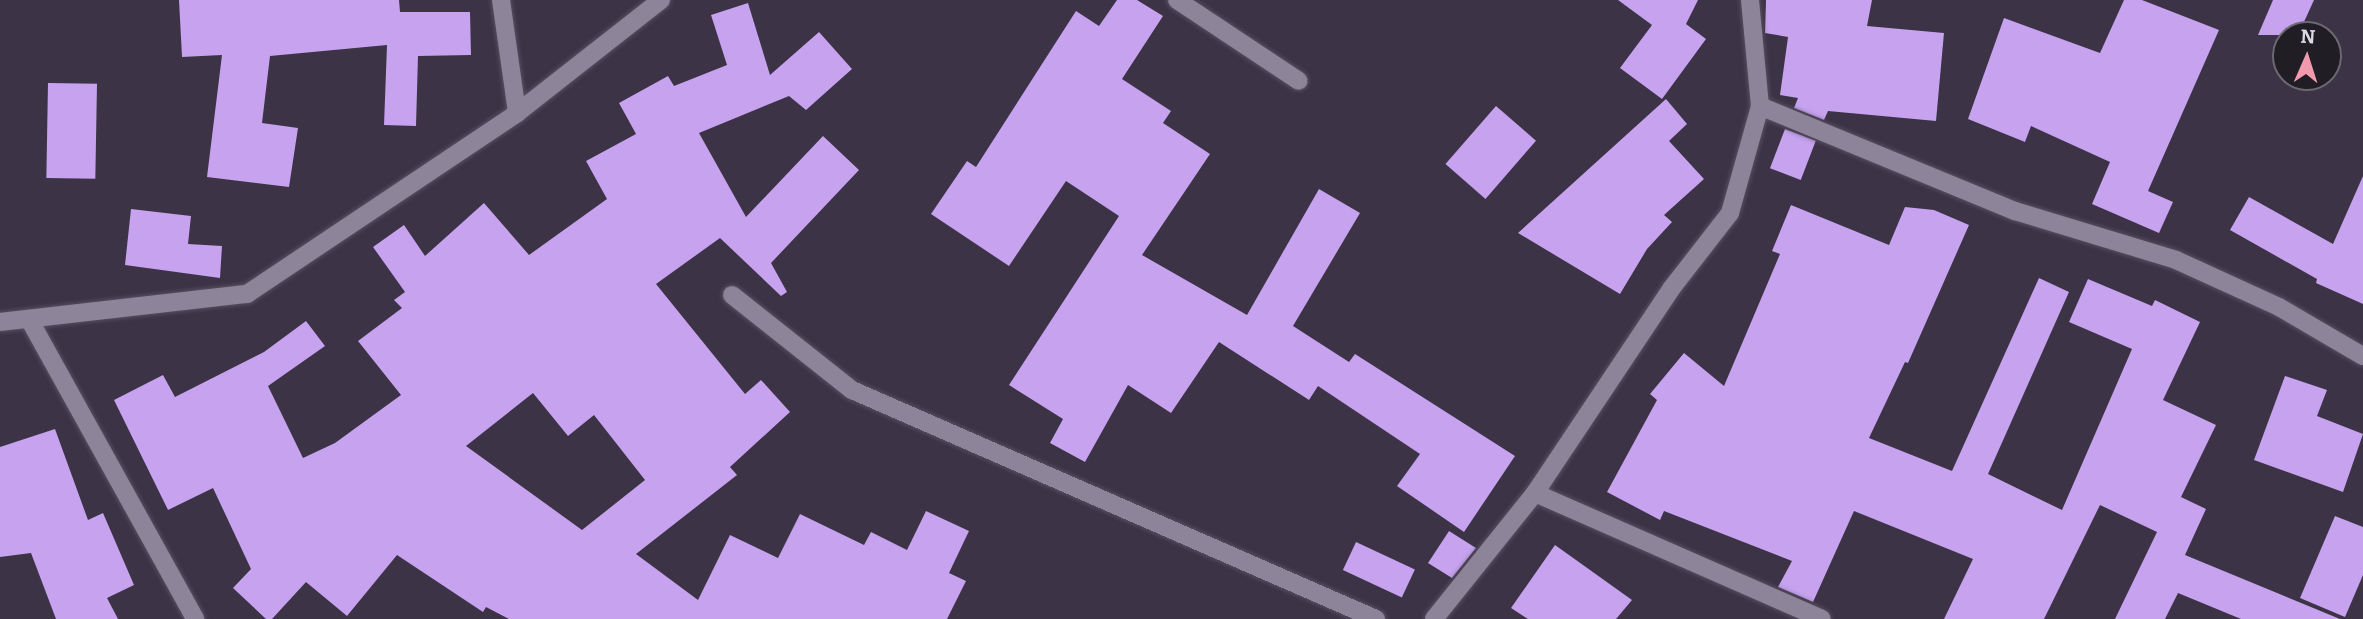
<!DOCTYPE html>
<style>
body{margin:0}
#map{position:relative;width:2363px;height:619px;overflow:hidden;background:#3c3346;font-family:Bitter,serif}
div>[style]{position:absolute}
.building>*{inset:0;background:#c6a2ef;transform-origin:0 0}
.roads{filter:drop-shadow(0 0 2px #574f60) drop-shadow(0 0 2px #574f60)}
.minor>*{height:18px;margin:-9px;padding:0 9px;transform-origin:9px;border-radius:9px;background:#8e849a}
span{translate:-50% -50%;white-space:nowrap;text-align:center;line-height:1.15;-webkit-text-stroke:7px #211d25;paint-order:stroke}
.north{position:absolute;left:2272px;top:21px;width:70px;height:70px;box-sizing:border-box;background:#211d25;border:2px solid #6c6871;border-radius:50%;rotate:3deg;font-size:19px;font-weight:700;line-height:28px;text-align:center;color:#ddd8e4}
.north::after{content:'';display:block;margin:auto;width:24px;height:32px;background:#f29aad;clip-path:polygon(50% 0,100% 100%,50% 72%,0 100%)}
</style>
<div id="map">
<div class="building">
<div style="clip-path:polygon(179px 0,399px 0,400px 12px,470px 12px,471px 55px,418px 56px,416px 126px,384px 125px,387px 45px,270px 56px,262px 123px,298px 128px,289px 187px,207px 177px,222px 55px,182px 57px)"></div>
<div style="clip-path:polygon(1117px 0,1137px 0,1163px 16px,1122px 79px,1171px 111px,1163px 123px,1210px 154px,1142px 255px,1247px 315px,1319px 189px,1360px 213px,1293px 326px,1349px 362px,1355px 354px,1515px 456px,1464px 532px,1397px 486px,1420px 454px,1318px 386px,1309px 400px,1219px 342px,1171px 413px,1128px 385px,1085px 462px,1050px 443px,1063px 419px,1009px 385px,1119px 216px,1066px 181px,1009px 266px,931px 214px,967px 161px,976px 167px,1076px 11px,1099px 26px)"></div>
<div style="clip-path:polygon(1618px 0,1698px 0,1686px 24px,1706px 39px,1662px 99px,1620px 68px,1652px 25px)"></div>
<div style="clip-path:polygon(1766px 0,1872px 0,1867px 26px,1944px 33px,1936px 121px,1828px 111px,1824px 120px,1794px 108px,1798px 98px,1780px 95px,1788px 37px,1765px 33px)"></div>
<div style="clip-path:polygon(2124px 0,2142px 0,2219px 30px,2148px 191px,2173px 202px,2159px 233px,2092px 204px,2110px 162px,2031px 126px,2025px 142px,1968px 119px,2004px 18px,2100px 53px)"></div>
<div style="clip-path:polygon(2273px 0,2314px 0,2298px 35px,2258px 35px)"></div>
<div style="clip-path:polygon(evenodd,748px 3px,770px 75px,819px 32px,852px 69px,806px 110px,789px 96px,699px 133px,746px 217px,823px 136px,859px 170px,771px 263px,787px 292px,781px 296px,720px 238px,656px 284px,745px 394px,761px 380px,790px 412px,730px 467px,737px 475px,636px 554px,698px 600px,730px 535px,778px 558px,800px 514px,864px 545px,871px 532px,907px 550px,926px 511px,969px 531px,949px 573px,966px 581px,947px 619px,509px 619px,486px 607px,483px 612px,397px 555px,347px 616px,306px 582px,272px 619px,266px 619px,233px 588px,251px 569px,213px 488px,168px 510px,114px 400px,163px 375px,175px 397px,264px 352px,306px 321px,325px 346px,268px 386px,303px 458px,335px 443px,401px 395px,358px 341px,402px 308px,394px 300px,405px 292px,373px 247px,404px 225px,425px 256px,484px 203px,529px 255px,607px 199px,586px 161px,636px 134px,619px 103px,668px 76px,674px 86px,727px 65px,711px 15px,748px 3px,533px 393px,568px 436px,594px 415px,645px 480px,582px 530px,466px 446px,533px 393px)"></div>
<div style="left:48px;top:83px;width:49px;height:95px;rotate:1deg"></div>
<div style="clip-path:polygon(1666px 99px,1687px 124px,1669px 141px,1704px 179px,1664px 215px,1672px 222px,1647px 249px,1620px 294px,1518px 233px)"></div>
<div style="left:1496px;top:106px;width:53px;height:77px;rotate:41deg"></div>
<div style="left:1785px;top:129px;width:33px;height:42px;rotate:21deg"></div>
<div style="clip-path:polygon(2363px 176px,2363px 304px,2316px 283px,2317px 279px,2230px 230px,2249px 197px,2333px 244px)"></div>
<div style="clip-path:polygon(1791px 205px,1889px 245px,1905px 207px,1934px 210px,1969px 225px,1908px 363px,1905px 362px,1869px 438px,1952px 471px,2039px 278px,2069px 292px,1988px 474px,2062px 510px,2132px 349px,2069px 322px,2088px 279px,2152px 306px,2155px 300px,2200px 322px,2163px 400px,2216px 425px,2181px 497px,2206px 509px,2185px 555px,2340px 619px,2241px 619px,2178px 593px,2165px 619px,2115px 619px,2157px 532px,2100px 505px,2044px 619px,1944px 619px,1973px 559px,1854px 511px,1813px 602px,1778px 587px,1792px 561px,1664px 511px,1660px 520px,1607px 492px,1657px 400px,1650px 394px,1684px 353px,1724px 386px,1780px 254px,1772px 251px)"></div>
<div style="clip-path:polygon(131px 209px,191px 216px,188px 244px,222px 246px,220px 278px,125px 265px)"></div>
<div style="clip-path:polygon(2285px 376px,2327px 390px,2317px 416px,2363px 434px,2343px 492px,2254px 460px)"></div>
<div style="clip-path:polygon(55px 429px,88px 520px,103px 513px,134px 585px,107px 598px,118px 619px,56px 619px,31px 553px,0 557px,0 447px)"></div>
<div style="clip-path:polygon(2335px 516px,2363px 527px,2363px 575px,2345px 617px,2300px 598px)"></div>
<div style="clip-path:polygon(1449px 531px,1476px 548px,1452px 578px,1428px 563px)"></div>
<div style="left:1356px;top:542px;width:65px;height:31px;rotate:25deg"></div>
<div style="clip-path:polygon(1555px 545px,1632px 600px,1616px 619px,1528px 619px,1511px 608px)"></div>
</div>
<div class="roads">
<div class="minor">
<div style="left:501px;top:0;width:114px;rotate:81.9deg"></div>
<div style="left:1177px;top:0;width:146px;rotate:33.6deg"></div>
<div style="left:1760px;top:106px;width:276px;rotate:22.4deg"></div>
<div style="left:2015px;top:211px;width:168px;rotate:16.9deg"></div>
<div style="left:2176px;top:260px;width:113px;rotate:24.5deg"></div>
<div style="left:2279px;top:307px;width:97px;rotate:30.3deg"></div>
<div style="left:732px;top:295px;width:153px;rotate:38.4deg"></div>
<div style="left:852px;top:390px;width:572px;rotate:23.61deg"></div>
<div style="left:29px;top:319px;width:343px;rotate:61deg"></div>
<div style="left:0;top:322px;width:249px;rotate:-6.5deg"></div>
<div style="left:247px;top:294px;width:325px;rotate:-33.8deg"></div>
<div style="left:517px;top:113px;width:183px;rotate:-38.1deg"></div>
<div style="left:1535px;top:493px;width:313px;rotate:23.7deg"></div>
<div style="left:1434px;top:619px;width:161px;rotate:-51.3deg"></div>
<div style="left:1535px;top:493px;width:245px;rotate:-56.3deg"></div>
<div style="left:1671px;top:289px;width:96px;rotate:-52.2deg"></div>
<div style="left:1730px;top:213px;width:111px;rotate:-74.3deg"></div>
<div style="left:1760px;top:106px;width:106px;rotate:-95.4deg"></div>
</div>
</div>
<div class="north">N</div>
</div>
